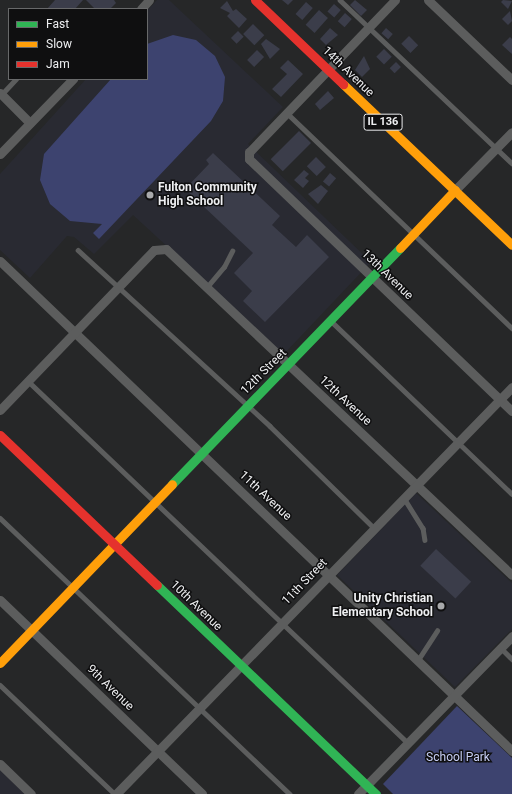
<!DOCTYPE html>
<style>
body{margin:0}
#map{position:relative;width:512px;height:794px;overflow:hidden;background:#262728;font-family:Roboto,sans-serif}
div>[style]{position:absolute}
.built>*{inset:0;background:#292a32}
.green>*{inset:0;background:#3d436f}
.building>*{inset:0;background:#3b3d4a;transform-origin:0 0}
.lane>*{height:4.5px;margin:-2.25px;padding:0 2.25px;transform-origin:2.25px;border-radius:2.25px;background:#5c5d5d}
.street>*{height:9px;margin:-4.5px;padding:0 4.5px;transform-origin:4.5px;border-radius:4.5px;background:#5c5d5d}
.fast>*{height:9px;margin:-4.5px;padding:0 4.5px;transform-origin:4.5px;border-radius:4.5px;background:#30b455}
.slow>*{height:9px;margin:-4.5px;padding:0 4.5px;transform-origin:4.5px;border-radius:4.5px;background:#ff9f0a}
.jam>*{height:9px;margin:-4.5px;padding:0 4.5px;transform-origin:4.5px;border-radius:4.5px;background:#e5322d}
.dots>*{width:11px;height:11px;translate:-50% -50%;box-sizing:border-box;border:2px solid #0f0f10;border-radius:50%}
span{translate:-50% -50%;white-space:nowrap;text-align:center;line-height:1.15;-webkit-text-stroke:3px #0f0f10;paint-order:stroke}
.shield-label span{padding:1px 3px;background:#0f0f10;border:1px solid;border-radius:3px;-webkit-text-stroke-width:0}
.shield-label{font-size:11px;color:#eeeff1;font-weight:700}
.street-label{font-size:12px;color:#eeeff1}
.poi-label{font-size:12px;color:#eeeff1;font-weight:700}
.left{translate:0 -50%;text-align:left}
.right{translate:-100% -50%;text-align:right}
.park-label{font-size:12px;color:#c7cef5}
.legend{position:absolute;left:8px;top:8px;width:140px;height:72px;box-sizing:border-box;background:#0f0f10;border:1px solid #68696a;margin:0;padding:5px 7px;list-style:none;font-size:12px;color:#eeeff1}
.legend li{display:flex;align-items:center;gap:8px;height:20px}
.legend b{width:20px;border:1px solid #68696a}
</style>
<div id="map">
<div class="built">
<div style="clip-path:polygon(157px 0,169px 0,283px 107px,248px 144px,371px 262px,284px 354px,133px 215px,94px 254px,74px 237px,67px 236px,30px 278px,0 250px,0 174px,86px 79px,147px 79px,147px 11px)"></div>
<div style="clip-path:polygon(416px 493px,512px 583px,512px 629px,455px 687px,337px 575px)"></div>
<div style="clip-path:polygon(0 770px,25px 794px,0 794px)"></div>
</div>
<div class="green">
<div style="clip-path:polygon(173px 35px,196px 40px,215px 56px,225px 77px,223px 101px,211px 121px,99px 239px,93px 233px,102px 224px,70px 221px,50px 204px,40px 180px,44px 154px,111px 79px,147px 79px,147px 44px)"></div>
<div style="clip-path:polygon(457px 706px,512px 758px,512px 794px,393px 794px,383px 784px)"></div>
</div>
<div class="building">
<div style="clip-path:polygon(55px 0,83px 0,75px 9px,47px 9px)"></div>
<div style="clip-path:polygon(86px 0,114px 0,116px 3px,110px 9px,95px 9px)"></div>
<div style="clip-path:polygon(282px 0,293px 0,288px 5px)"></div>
<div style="clip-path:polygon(355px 0,367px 10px,361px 16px,350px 5px)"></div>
<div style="clip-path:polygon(503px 0,512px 1px,508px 9px,501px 2px)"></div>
<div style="clip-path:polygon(227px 1px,233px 11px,236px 9px,247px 19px,239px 28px,227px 16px,230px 13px,220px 8px)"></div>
<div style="left:306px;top:2px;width:9px;height:16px;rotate:41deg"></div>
<div style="left:334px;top:4px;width:9px;height:10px;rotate:41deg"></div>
<div style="left:319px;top:10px;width:12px;height:20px;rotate:42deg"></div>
<div style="clip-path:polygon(510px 11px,512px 21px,508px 25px,502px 19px)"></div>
<div style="left:345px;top:13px;width:9px;height:11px;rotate:41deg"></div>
<div style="left:253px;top:24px;width:16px;height:14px;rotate:45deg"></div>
<div style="clip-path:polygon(330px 28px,338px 35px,326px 45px,320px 39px)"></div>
<div style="left:386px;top:28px;width:9px;height:7px;rotate:41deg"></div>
<div style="left:238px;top:31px;width:8px;height:10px;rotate:45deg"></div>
<div style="left:409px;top:36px;width:13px;height:11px;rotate:45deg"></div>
<div style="clip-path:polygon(510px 37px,512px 39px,512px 54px,502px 45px)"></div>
<div style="clip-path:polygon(266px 39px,280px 49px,270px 59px,261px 44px)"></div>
<div style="left:384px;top:49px;width:11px;height:11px;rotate:45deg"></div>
<div style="left:257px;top:50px;width:10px;height:14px;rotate:45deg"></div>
<div style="clip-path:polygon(364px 56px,370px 69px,362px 77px,355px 70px)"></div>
<div style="clip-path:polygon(288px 60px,303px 74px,281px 97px,272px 89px,287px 74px,280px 68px)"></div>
<div style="left:396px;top:62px;width:7px;height:9px;rotate:45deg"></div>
<div style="clip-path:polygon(328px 91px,334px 98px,320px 110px,315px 104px)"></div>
<div style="left:299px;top:131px;width:17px;height:40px;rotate:45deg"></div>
<div style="clip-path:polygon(213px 153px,280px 216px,272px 225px,296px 247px,307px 235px,329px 257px,265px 322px,243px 301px,252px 291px,234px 273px,253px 253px,185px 189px,209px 164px,206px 160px)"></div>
<div style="left:316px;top:157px;width:14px;height:13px;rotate:45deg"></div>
<div style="clip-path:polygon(304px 170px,309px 174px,305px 178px,309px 181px,303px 188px,294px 180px)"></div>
<div style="left:330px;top:173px;width:8px;height:11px;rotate:40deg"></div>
<div style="clip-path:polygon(321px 185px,328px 191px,318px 204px,308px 194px)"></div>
<div style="left:436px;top:549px;width:48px;height:23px;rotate:43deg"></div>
</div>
<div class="lane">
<div style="left:340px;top:0;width:237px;rotate:43.5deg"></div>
<div style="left:1px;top:95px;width:22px;rotate:-47deg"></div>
<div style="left:288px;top:114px;width:310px;rotate:43.7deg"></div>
<div style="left:78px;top:250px;width:260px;rotate:42.5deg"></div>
<div style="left:270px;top:426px;width:146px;rotate:44.4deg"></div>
<div style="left:207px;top:287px;width:26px;rotate:-50deg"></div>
<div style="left:224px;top:267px;width:18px;rotate:-63deg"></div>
<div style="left:331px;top:321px;width:250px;rotate:43.7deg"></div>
<div style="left:28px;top:381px;width:525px;rotate:43.61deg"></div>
<div style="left:404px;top:498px;width:36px;rotate:58deg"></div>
<div style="left:423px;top:528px;width:12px;rotate:81deg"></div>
<div style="left:0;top:518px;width:400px;rotate:43.6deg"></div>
<div style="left:501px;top:648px;width:16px;rotate:45deg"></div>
<div style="left:418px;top:660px;width:35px;rotate:-57deg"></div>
<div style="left:0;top:685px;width:158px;rotate:43.5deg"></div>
</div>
<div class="street">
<div style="left:395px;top:0;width:211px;rotate:133.8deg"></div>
<div style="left:249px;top:152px;width:7px;rotate:90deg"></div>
<div style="left:249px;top:159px;width:364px;rotate:43.8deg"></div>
<div style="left:428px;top:0;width:116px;rotate:43.6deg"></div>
<div style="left:141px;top:9px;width:12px;rotate:-48deg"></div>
<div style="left:0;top:93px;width:42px;rotate:45deg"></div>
<div style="left:0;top:154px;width:105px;rotate:-45.8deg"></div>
<div style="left:455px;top:190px;width:81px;rotate:-45.5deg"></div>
<div style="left:0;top:261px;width:709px;rotate:43.74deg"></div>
<div style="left:0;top:410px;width:222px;rotate:-46.1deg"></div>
<div style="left:154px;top:250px;width:12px;rotate:-5deg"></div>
<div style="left:166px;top:249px;width:475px;rotate:43.3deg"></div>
<div style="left:0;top:600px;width:280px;rotate:43.8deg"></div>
<div style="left:0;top:764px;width:43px;rotate:44.1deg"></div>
<div style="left:116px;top:794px;width:568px;rotate:-45.78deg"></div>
<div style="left:358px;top:794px;width:221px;rotate:-45.7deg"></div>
</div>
<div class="fast">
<div style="left:172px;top:484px;width:328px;rotate:-46deg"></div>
<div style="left:157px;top:585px;width:303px;rotate:43.7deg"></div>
</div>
<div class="slow">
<div style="left:343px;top:84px;width:233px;rotate:43.6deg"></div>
<div style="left:400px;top:248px;width:80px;rotate:-46.5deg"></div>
<div style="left:0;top:663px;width:248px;rotate:-46.1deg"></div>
</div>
<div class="jam">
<div style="left:255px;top:0;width:122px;rotate:43.7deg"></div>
<div style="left:0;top:435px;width:217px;rotate:43.7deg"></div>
</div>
<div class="dots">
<div style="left:150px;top:195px;background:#a8a9ab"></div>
<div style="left:441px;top:606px;background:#a8a9ab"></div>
</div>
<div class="shield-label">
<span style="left:383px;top:122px">IL 136</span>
</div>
<div class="street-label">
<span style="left:348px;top:72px;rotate:44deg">14th Avenue</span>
<span style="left:387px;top:275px;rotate:44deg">13th Avenue</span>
<span style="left:264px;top:372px;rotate:-45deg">12th Street</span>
<span style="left:345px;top:401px;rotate:43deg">12th Avenue</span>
<span style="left:265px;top:496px;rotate:43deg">11th Avenue</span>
<span style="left:305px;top:582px;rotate:-46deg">11th Street</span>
<span style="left:196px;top:606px;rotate:44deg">10th Avenue</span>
<span style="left:110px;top:688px;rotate:44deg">9th Avenue</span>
</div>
<div class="poi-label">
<span class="left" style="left:158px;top:195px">Fulton Community<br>High School</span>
<span class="right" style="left:433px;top:606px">Unity Christian<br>Elementary School</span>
</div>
<div class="park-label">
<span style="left:458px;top:758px">School Park</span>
</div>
<ul class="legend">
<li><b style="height:5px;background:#30b455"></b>Fast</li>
<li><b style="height:5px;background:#ff9f0a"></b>Slow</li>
<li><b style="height:5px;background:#e5322d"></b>Jam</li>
</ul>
</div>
